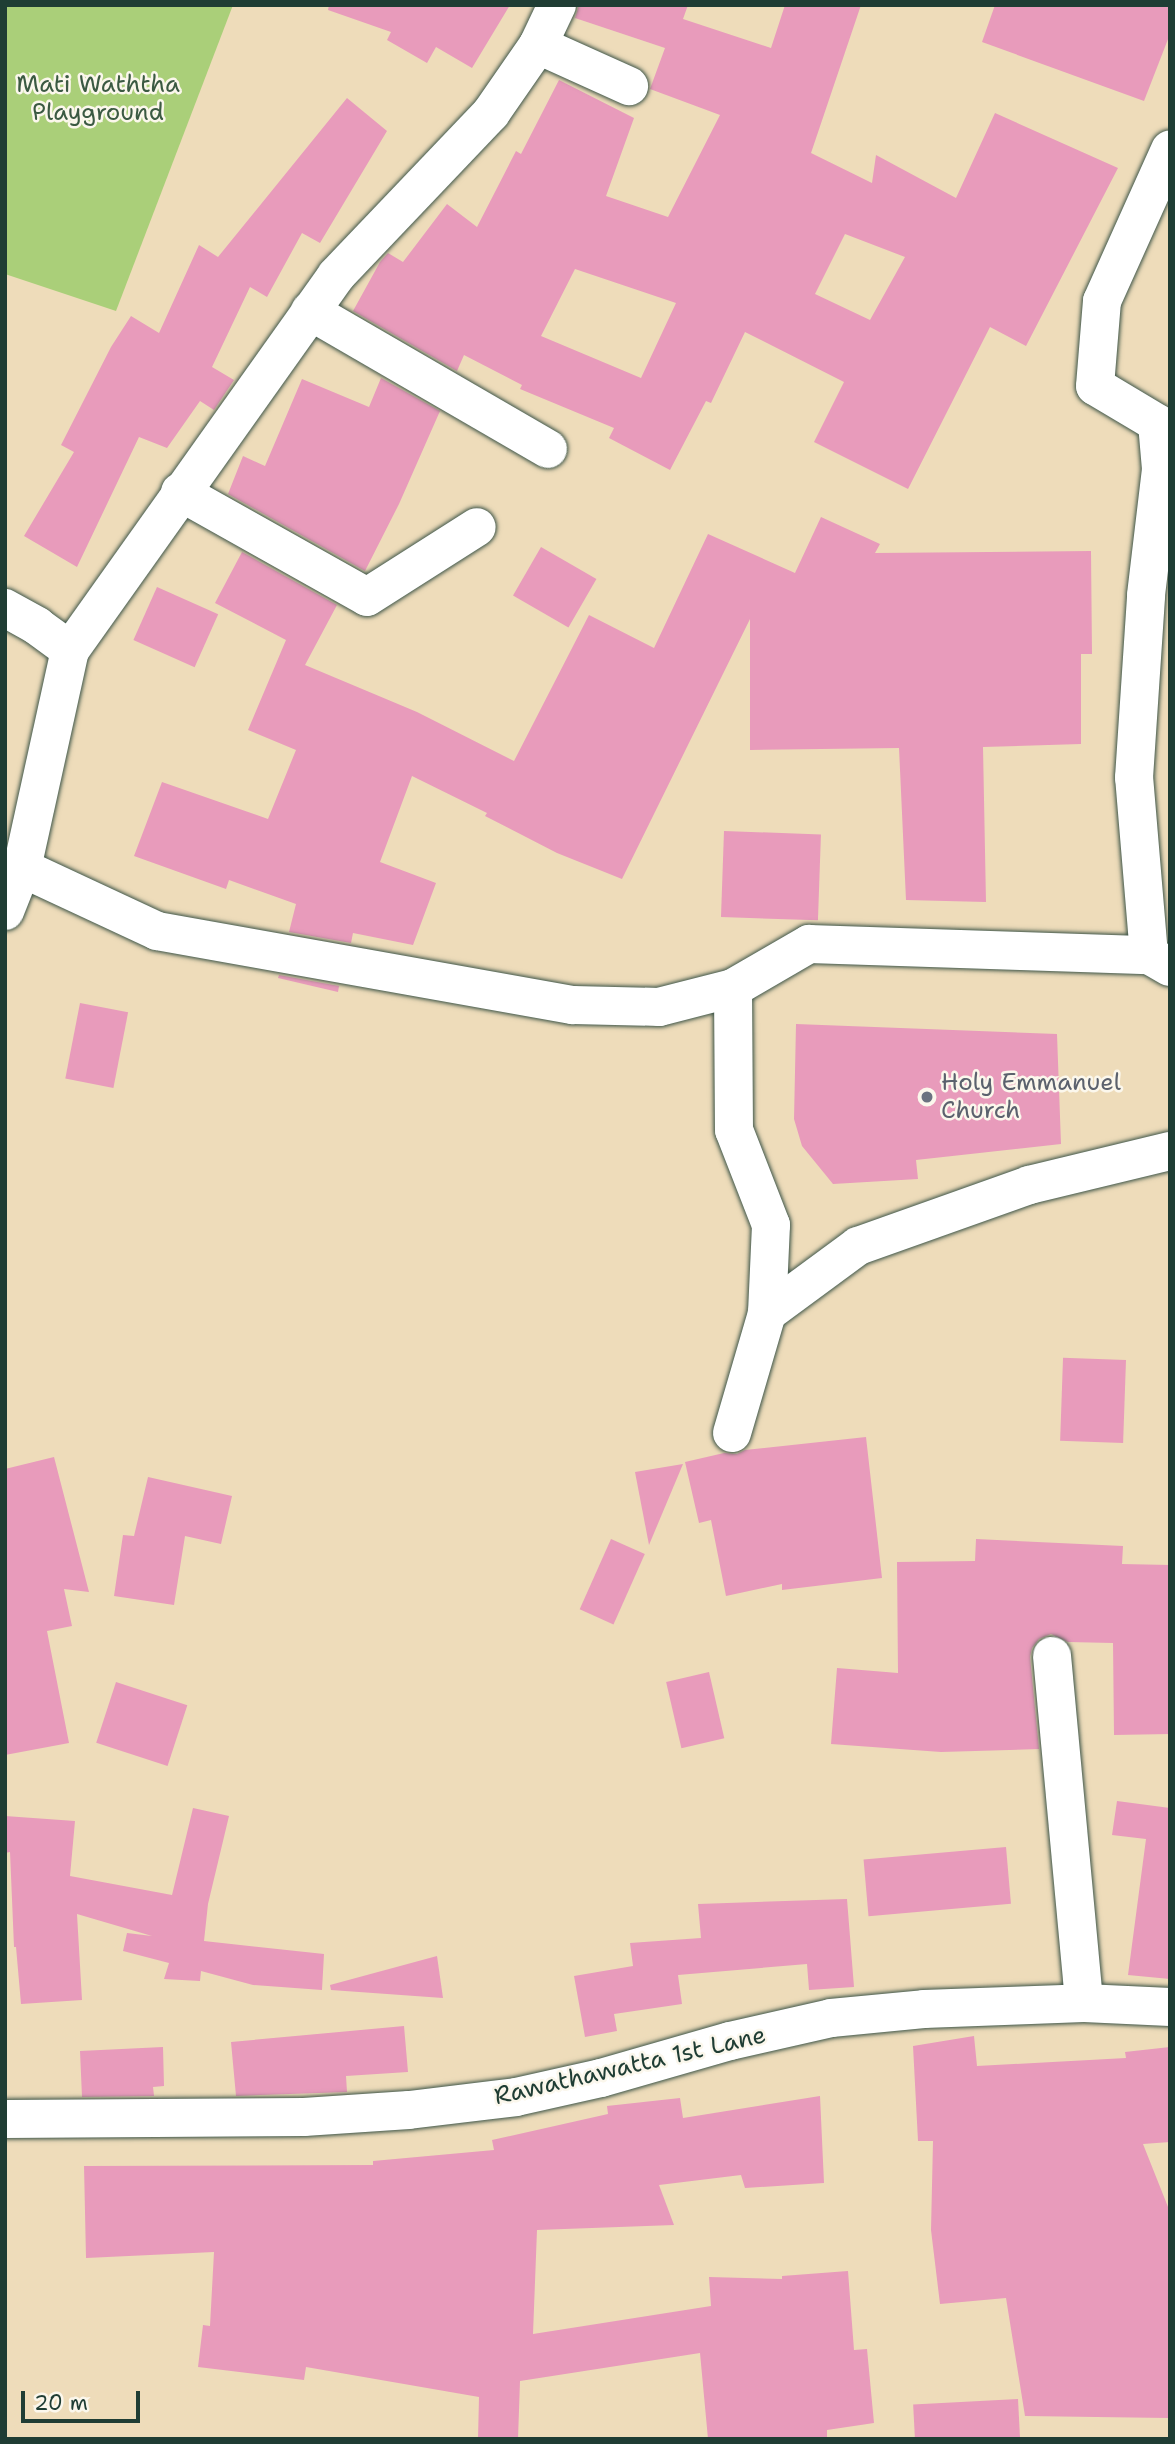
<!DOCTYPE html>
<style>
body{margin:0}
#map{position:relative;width:1175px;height:2444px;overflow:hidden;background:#eedcba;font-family:"Shantell Sans",sans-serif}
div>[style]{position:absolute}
.green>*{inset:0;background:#aacf79}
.building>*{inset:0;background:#e89bbb;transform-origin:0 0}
.roads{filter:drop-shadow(0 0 2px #3e5548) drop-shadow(0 0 2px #3e5548)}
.minor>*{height:38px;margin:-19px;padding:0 19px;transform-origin:19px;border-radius:19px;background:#fff}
.tertiary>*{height:38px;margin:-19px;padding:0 19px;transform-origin:19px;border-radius:19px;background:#fff}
.dots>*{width:19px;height:19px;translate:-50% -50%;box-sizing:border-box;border:4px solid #fbf7ec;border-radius:50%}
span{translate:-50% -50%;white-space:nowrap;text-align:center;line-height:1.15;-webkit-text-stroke:5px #fbf7ec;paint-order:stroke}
.park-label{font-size:24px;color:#3b5a42}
.worship-label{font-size:24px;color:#5b616d}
.left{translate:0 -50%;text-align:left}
.street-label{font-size:24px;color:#1f3d34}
.frame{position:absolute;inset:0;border:7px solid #1f3d34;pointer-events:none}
.scale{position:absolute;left:21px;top:2391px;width:119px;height:32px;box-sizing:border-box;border:4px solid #1f3d34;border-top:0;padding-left:9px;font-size:21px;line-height:24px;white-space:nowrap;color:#1f3d34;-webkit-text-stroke:5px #fbf7ec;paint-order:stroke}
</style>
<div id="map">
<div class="green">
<div style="clip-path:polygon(5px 5px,233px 5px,116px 311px,5px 274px)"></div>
</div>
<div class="building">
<div style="clip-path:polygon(329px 5px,510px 5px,472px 68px,436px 47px,427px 63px,387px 40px,391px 32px,328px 10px)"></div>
<div style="clip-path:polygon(evenodd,579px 5px,688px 5px,683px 19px,771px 48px,785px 5px,861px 5px,811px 153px,872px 183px,876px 155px,956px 198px,995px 113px,1118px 168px,1026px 346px,990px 327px,908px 489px,814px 442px,844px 382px,745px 332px,711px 403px,706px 401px,670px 470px,609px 438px,614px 428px,520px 389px,522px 385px,464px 355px,457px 371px,353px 311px,380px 262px,388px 253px,403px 262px,447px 204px,477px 227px,516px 151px,521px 154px,559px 80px,634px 118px,606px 196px,668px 217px,720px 115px,650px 89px,665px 48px,575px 18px,579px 5px,845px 234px,905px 257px,870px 320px,815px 294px,845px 234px,579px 5px,575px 269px,676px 303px,641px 378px,541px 336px,575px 269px)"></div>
<div style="clip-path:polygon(995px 5px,1170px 5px,1170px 34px,1144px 101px,982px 42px)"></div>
<div style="clip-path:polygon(347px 98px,387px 131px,320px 243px,302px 233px,267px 297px,250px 287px,212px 367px,234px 380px,214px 410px,200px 401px,167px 448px,139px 437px,77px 567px,24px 536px,74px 452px,61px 445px,111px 347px,131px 316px,159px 333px,199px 245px,218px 257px)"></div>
<div style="clip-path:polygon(381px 378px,440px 411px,399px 504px,365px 571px,228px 494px,243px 456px,265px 466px,302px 379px,369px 407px)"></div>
<div style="clip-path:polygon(821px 517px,880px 544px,875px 553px,1091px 551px,1092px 654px,1081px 654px,1081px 744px,983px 747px,986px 902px,906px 900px,899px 748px,750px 750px,750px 619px,622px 879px,557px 853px,485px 816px,487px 813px,412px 776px,380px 862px,436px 883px,413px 945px,353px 933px,351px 943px,289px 932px,296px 904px,229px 880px,226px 889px,134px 856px,162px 782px,268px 819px,296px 750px,248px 730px,286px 640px,215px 603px,242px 552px,337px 605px,305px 665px,417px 712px,514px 761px,589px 615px,654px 648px,708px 534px,795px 573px)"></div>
<div style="left:541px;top:547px;width:64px;height:56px;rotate:30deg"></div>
<div style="left:157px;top:587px;width:67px;height:58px;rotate:24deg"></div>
<div style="left:724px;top:831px;width:97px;height:86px;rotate:2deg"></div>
<div style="clip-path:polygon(279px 975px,339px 986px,338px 992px,278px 978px)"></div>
<div style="left:80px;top:1003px;width:49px;height:77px;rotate:11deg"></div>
<div style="clip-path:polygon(796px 1024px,1057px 1034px,1061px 1144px,916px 1160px,918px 1179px,833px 1184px,802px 1146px,794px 1119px)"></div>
<div style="left:1126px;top:1360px;width:83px;height:63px;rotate:92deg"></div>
<div style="clip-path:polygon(866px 1437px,882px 1578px,782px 1590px,782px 1584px,726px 1596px,711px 1520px,699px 1523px,685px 1462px,724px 1453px,737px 1454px,745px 1450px)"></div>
<div style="clip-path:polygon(54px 1457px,89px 1592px,64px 1589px,72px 1626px,47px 1631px,69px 1743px,5px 1755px,5px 1469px)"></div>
<div style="clip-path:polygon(683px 1464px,649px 1545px,635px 1472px)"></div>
<div style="clip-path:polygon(148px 1477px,232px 1496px,221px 1544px,185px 1536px,174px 1605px,114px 1596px,123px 1535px,134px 1536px)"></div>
<div style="left:611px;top:1539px;width:37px;height:77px;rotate:24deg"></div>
<div style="clip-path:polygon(976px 1539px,1123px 1546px,1122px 1564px,1170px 1565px,1170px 1734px,1114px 1735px,1113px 1643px,1068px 1642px,1051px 1634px,1039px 1639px,1032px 1648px,1030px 1657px,1039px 1749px,941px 1752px,831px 1744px,837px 1668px,898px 1673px,897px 1562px,975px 1561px)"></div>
<div style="left:709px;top:1672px;width:68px;height:44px;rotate:77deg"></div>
<div style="left:116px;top:1682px;width:75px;height:64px;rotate:18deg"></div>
<div style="clip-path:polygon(1117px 1801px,1170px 1808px,1170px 1979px,1128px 1975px,1146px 1839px,1112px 1835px)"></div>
<div style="clip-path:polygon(193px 1808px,229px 1816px,208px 1904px,204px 1941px,324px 1954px,322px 1990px,253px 1985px,201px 1971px,200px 1981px,164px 1979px,169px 1963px,123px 1951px,127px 1933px,152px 1936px,77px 1914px,82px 2000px,21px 2004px,16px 1947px,14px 1947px,10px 1852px,5px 1853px,5px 1816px,75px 1821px,70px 1876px,172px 1895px)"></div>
<div style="left:1006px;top:1847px;width:57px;height:143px;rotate:85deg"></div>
<div style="clip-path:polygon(847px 1899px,854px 1987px,809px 1990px,807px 1964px,678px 1975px,682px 2004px,614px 2014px,617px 2031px,585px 2037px,574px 1976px,633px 1966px,630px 1943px,701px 1938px,698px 1904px)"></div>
<div style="clip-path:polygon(437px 1956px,443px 1998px,331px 1990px,330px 1985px)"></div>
<div style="clip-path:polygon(404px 2026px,408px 2072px,346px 2076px,347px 2092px,236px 2096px,231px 2042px)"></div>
<div style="clip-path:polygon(974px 2036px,977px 2066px,1126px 2058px,1125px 2052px,1170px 2047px,1170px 2142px,1143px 2144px,1170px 2212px,1168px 2418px,1025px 2416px,1006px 2298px,940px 2304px,931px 2230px,933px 2141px,918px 2141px,913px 2046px)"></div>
<div style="clip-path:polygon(163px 2047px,164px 2086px,153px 2087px,154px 2096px,82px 2097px,80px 2051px)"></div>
<div style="clip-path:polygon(820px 2096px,824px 2183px,745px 2188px,741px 2175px,659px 2185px,674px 2225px,537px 2230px,533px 2334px,711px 2306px,709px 2277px,782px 2279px,782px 2276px,848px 2271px,854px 2350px,867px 2349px,874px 2423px,827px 2430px,827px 2439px,708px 2439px,700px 2353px,520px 2381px,518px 2439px,478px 2439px,479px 2397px,306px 2367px,304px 2380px,198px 2367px,203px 2325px,210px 2326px,214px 2252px,86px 2258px,84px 2166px,373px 2165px,373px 2161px,494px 2150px,492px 2140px,608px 2114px,607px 2106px,680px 2098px,683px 2118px)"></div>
<div style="left:1018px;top:2399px;width:40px;height:105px;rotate:87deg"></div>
</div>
<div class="roads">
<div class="minor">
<div style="left:538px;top:45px;width:100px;rotate:24.3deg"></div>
<div style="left:310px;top:311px;width:275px;rotate:30.1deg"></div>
<div style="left:180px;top:492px;width:214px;rotate:29.3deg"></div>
<div style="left:367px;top:597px;width:130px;rotate:-32.5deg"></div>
<div style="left:5px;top:608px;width:37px;rotate:29deg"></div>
<div style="left:37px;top:626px;width:41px;rotate:36deg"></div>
<div style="left:5px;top:911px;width:46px;rotate:-68.4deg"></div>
<div style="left:1149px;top:955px;width:178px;rotate:-94.8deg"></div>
<div style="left:1134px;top:778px;width:183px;rotate:-86.2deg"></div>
<div style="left:1146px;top:595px;width:127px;rotate:-83.2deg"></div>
<div style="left:1161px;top:469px;width:46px;rotate:-95deg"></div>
<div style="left:1157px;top:423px;width:72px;rotate:-149.2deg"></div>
<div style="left:1095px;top:386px;width:85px;rotate:-85.3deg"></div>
<div style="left:1102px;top:301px;width:166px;rotate:-65.8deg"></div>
<div style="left:733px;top:988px;width:142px;rotate:89.6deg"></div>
<div style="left:734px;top:1130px;width:102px;rotate:68.7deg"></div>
<div style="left:771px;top:1225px;width:88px;rotate:92.6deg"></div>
<div style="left:732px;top:1433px;width:125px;rotate:-73.7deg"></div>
<div style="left:767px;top:1313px;width:113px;rotate:-36.4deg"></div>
<div style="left:858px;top:1246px;width:182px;rotate:-19.6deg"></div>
<div style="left:1029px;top:1185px;width:145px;rotate:-13.6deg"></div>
<div style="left:1052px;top:1656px;width:348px;rotate:84.7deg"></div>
<div style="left:5px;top:2119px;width:299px;rotate:-0.4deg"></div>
<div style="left:304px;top:2117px;width:105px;rotate:-3.8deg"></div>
<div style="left:409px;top:2110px;width:108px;rotate:-6.9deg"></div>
<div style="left:516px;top:2097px;width:87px;rotate:-12.6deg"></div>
<div style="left:601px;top:2078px;width:134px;rotate:-16deg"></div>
<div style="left:730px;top:2041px;width:104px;rotate:-12.8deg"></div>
<div style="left:831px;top:2018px;width:93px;rotate:-5.5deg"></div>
<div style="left:924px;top:2009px;width:160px;rotate:-2.1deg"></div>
<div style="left:1084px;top:2003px;width:86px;rotate:2.7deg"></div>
</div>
<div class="tertiary">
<div style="left:557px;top:5px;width:44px;rotate:115.4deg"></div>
<div style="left:538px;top:45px;width:83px;rotate:124.7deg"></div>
<div style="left:491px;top:113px;width:225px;rotate:133.6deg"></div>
<div style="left:336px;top:276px;width:459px;rotate:125.4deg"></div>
<div style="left:70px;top:650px;width:223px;rotate:102.4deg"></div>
<div style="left:22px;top:868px;width:149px;rotate:25deg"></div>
<div style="left:157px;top:931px;width:423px;rotate:10.1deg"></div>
<div style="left:573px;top:1005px;width:86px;rotate:1.3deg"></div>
<div style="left:659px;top:1007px;width:76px;rotate:-14.4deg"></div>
<div style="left:733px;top:988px;width:88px;rotate:-30.1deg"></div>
<div style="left:809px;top:944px;width:340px;rotate:1.9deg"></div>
<div style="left:1149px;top:955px;width:24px;rotate:30deg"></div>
</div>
</div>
<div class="dots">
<div style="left:927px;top:1097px;background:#6b7280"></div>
</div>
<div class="park-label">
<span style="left:98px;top:99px">Mati Waththa<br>Playground</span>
</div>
<div class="worship-label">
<span class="left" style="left:941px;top:1097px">Holy Emmanuel<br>Church</span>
</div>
<div class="street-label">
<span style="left:630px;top:2066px;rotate:-13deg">Rawathawatta 1st Lane</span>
</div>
<div class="frame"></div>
<div class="scale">20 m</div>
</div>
